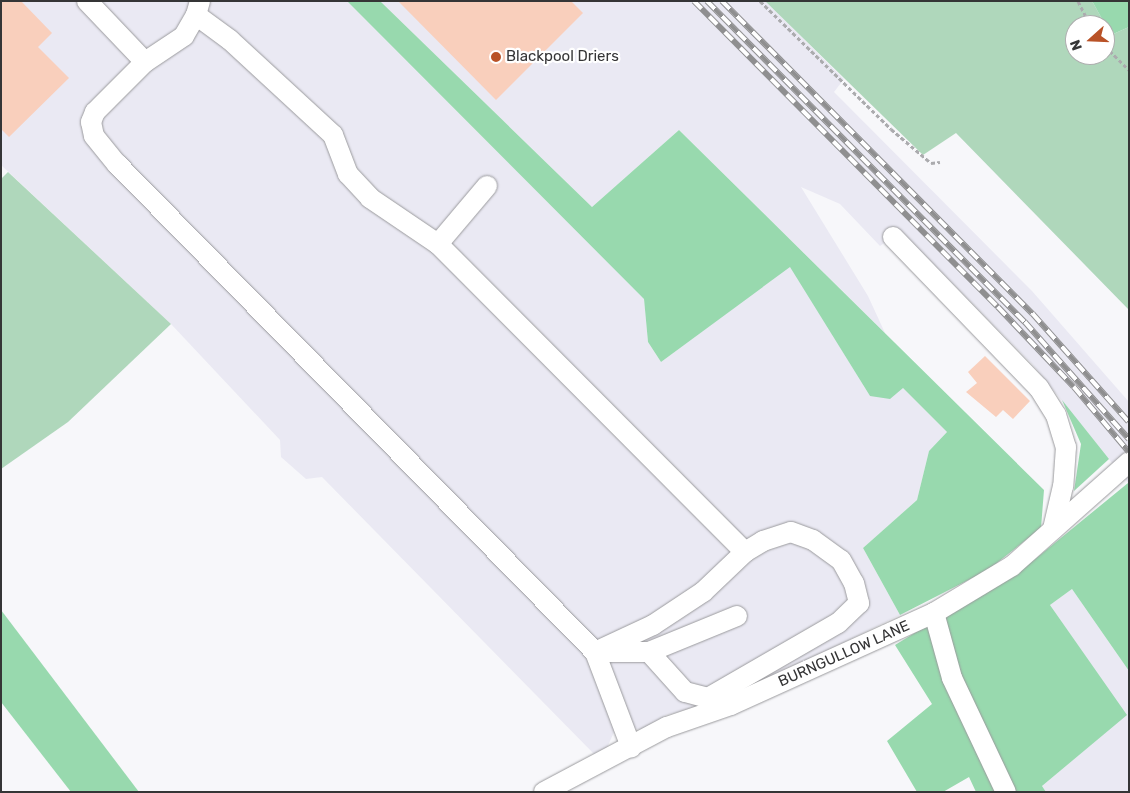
<!DOCTYPE html>
<style>
body{margin:0}
#map{position:relative;width:1130px;height:793px;overflow:hidden;background:#f7f7fa;font-family:Rubik,sans-serif}
div>[style]{position:absolute}
.built>*{inset:0;background:#eae9f3}
.green>*{inset:0;background:#afd7bb}
.forest>*{inset:0;background:#98d9ae}
.building>*{inset:0;background:#f9cfbc}
.path>*{height:3px;margin-top:-1.5px;transform-origin:0;background:repeating-linear-gradient(90deg,#ababae 0 4px,transparent 0 6.5px)}
.roads{filter:drop-shadow(0 0 1px #9a9a9d) drop-shadow(0 0 1px #9a9a9d)}
.minor>*{height:20px;margin:-10px;padding:0 10px;transform-origin:10px;border-radius:10px;background:#fff}
.rail>*{height:5.5px;margin-top:-2.75px;transform-origin:0;background:repeating-linear-gradient(90deg,#fff 0 11px,#8f8f90 0 22px);box-sizing:border-box;border-block:1px solid #8f8f90}
.dots>*{width:14px;height:14px;translate:-50% -50%;box-sizing:border-box;border:2px solid #fff;border-radius:50%}
span{translate:-50% -50%;white-space:nowrap;text-align:center;line-height:1.15;-webkit-text-stroke:4.5px #fff;paint-order:stroke}
.poi-label{font-size:15px;color:#353536}
.left{translate:0 -50%;text-align:left}
.street-label{font-size:15px;color:#353536}
.frame{position:absolute;inset:0;border:2px solid #353536;pointer-events:none}
.north{position:absolute;left:1065px;top:15px;width:50px;height:50px;box-sizing:border-box;background:#fff;border:1px solid #aeaeaf;border-radius:50%;rotate:250deg;font-size:14px;font-weight:700;line-height:20px;text-align:center;color:#353536}
.north::after{content:'';display:block;margin:auto;width:18px;height:22px;background:#b95227;clip-path:polygon(50% 0,100% 100%,50% 72%,0 100%)}
</style>
<div id="map">
<div class="built">
<div style="clip-path:polygon(1px 1px,347px 1px,644px 299px,648px 342px,661px 362px,790px 266px,870px 396px,903px 388px,947px 432px,929px 451px,917px 500px,863px 548px,900px 615px,723px 701px,666px 715px,643px 730px,617px 725px,607px 748px,596px 756px,322px 477px,306px 479px,281px 457px,280px 440px,171px 324px,1px 165px)"></div>
<div style="clip-path:polygon(380px 1px,765px 1px,844px 79px,834px 92px,1032px 291px,1129px 402px,1129px 484px,1033px 365px,901px 231px,880px 246px,840px 204px,801px 187px,868px 296px,885px 333px,679px 130px,592px 207px)"></div>
<div style="clip-path:polygon(1072px 589px,1129px 671px,1129px 792px,1046px 792px,1042px 786px,1126px 715px,1050px 605px)"></div>
</div>
<div class="green">
<div style="clip-path:polygon(evenodd,765px 1px,1092px 1px,1111px 35px,1129px 27px,1129px 310px,956px 133px,923px 155px,765px 1px,1075px 25px,1105px 25px,1105px 55px,1075px 55px,1075px 25px)"></div>
<div style="clip-path:polygon(8px 172px,171px 324px,68px 422px,1px 469px,1px 179px)"></div>
</div>
<div class="forest">
<div style="clip-path:polygon(347px 1px,380px 1px,592px 207px,679px 130px,1044px 490px,1041px 528px,988px 570px,900px 615px,863px 548px,917px 500px,929px 451px,947px 432px,903px 388px,890px 399px,870px 396px,790px 267px,661px 362px,648px 342px,644px 299px)"></div>
<div style="clip-path:polygon(1092px 1px,1129px 1px,1129px 27px,1111px 35px)"></div>
<div style="clip-path:polygon(1062px 400px,1109px 459px,1074px 491px,1081px 444px)"></div>
<div style="clip-path:polygon(1128px 483px,1129px 671px,1072px 589px,1050px 605px,1127px 715px,1042px 786px,1046px 792px,976px 792px,969px 777px,943px 792px,917px 792px,887px 741px,932px 704px,895px 645px,1034px 560px)"></div>
<div style="clip-path:polygon(1px 610px,139px 792px,71px 792px,1px 702px)"></div>
</div>
<div class="building">
<div style="clip-path:polygon(1px 1px,21px 1px,52px 33px,38px 47px,69px 78px,9px 137px,1px 129px)"></div>
<div style="clip-path:polygon(398px 1px,571px 1px,583px 13px,496px 100px)"></div>
<div style="clip-path:polygon(985px 356px,1030px 401px,1013px 419px,1003px 410px,996px 417px,966px 392px,977px 383px,968px 372px)"></div>
</div>
<div class="path">
<div style="left:760px;top:1px;width:183px;rotate:44.3deg"></div>
<div style="left:891px;top:129px;width:52px;rotate:40.4deg"></div>
<div style="left:931px;top:163px;width:9px;rotate:-6deg"></div>
<div style="left:1078px;top:1px;width:27px;rotate:63deg"></div>
<div style="left:1105px;top:46px;width:34px;rotate:45deg"></div>
</div>
<div class="roads">
<div class="minor">
<div style="left:87px;top:1px;width:84px;rotate:46.4deg"></div>
<div style="left:200px;top:1px;width:15px;rotate:106deg"></div>
<div style="left:196px;top:15px;width:24px;rotate:120deg"></div>
<div style="left:184px;top:36px;width:47px;rotate:146.3deg"></div>
<div style="left:145px;top:62px;width:71px;rotate:135deg"></div>
<div style="left:95px;top:112px;width:11px;rotate:112deg"></div>
<div style="left:91px;top:122px;width:14px;rotate:78deg"></div>
<div style="left:94px;top:136px;width:36px;rotate:51deg"></div>
<div style="left:117px;top:164px;width:683px;rotate:45.59deg"></div>
<div style="left:595px;top:652px;width:102px;rotate:69.2deg"></div>
<div style="left:196px;top:15px;width:42px;rotate:36.3deg"></div>
<div style="left:230px;top:40px;width:140px;rotate:42.7deg"></div>
<div style="left:333px;top:135px;width:42px;rotate:69deg"></div>
<div style="left:348px;top:174px;width:33px;rotate:47deg"></div>
<div style="left:370px;top:198px;width:82px;rotate:34.1deg"></div>
<div style="left:438px;top:244px;width:435px;rotate:45.1deg"></div>
<div style="left:893px;top:237px;width:210px;rotate:46deg"></div>
<div style="left:1039px;top:388px;width:32px;rotate:58deg"></div>
<div style="left:1056px;top:415px;width:34px;rotate:73deg"></div>
<div style="left:1066px;top:447px;width:39px;rotate:94deg"></div>
<div style="left:1063px;top:486px;width:44px;rotate:103.1deg"></div>
<div style="left:438px;top:244px;width:76px;rotate:-49.8deg"></div>
<div style="left:934px;top:613px;width:67px;rotate:74.5deg"></div>
<div style="left:952px;top:678px;width:126px;rotate:64.7deg"></div>
<div style="left:595px;top:652px;width:64px;rotate:-25deg"></div>
<div style="left:653px;top:625px;width:60px;rotate:-33.4deg"></div>
<div style="left:703px;top:592px;width:58px;rotate:-43.6deg"></div>
<div style="left:745px;top:552px;width:21px;rotate:-31deg"></div>
<div style="left:763px;top:541px;width:29px;rotate:-18deg"></div>
<div style="left:791px;top:532px;width:23px;rotate:20deg"></div>
<div style="left:813px;top:540px;width:34px;rotate:36deg"></div>
<div style="left:841px;top:560px;width:26px;rotate:61deg"></div>
<div style="left:854px;top:583px;width:21px;rotate:76deg"></div>
<div style="left:859px;top:603px;width:29px;rotate:136deg"></div>
<div style="left:838px;top:623px;width:150px;rotate:150deg"></div>
<div style="left:708px;top:698px;width:24px;rotate:-165deg"></div>
<div style="left:685px;top:692px;width:54px;rotate:-132deg"></div>
<div style="left:601px;top:652px;width:48px"></div>
<div style="left:649px;top:652px;width:95px;rotate:-22.2deg"></div>
<div style="left:544px;top:792px;width:139px;rotate:-27.9deg"></div>
<div style="left:667px;top:727px;width:68px;rotate:-19deg"></div>
<div style="left:731px;top:705px;width:223px;rotate:-24.4deg"></div>
<div style="left:934px;top:613px;width:91px;rotate:-31.1deg"></div>
<div style="left:1012px;top:566px;width:157px;rotate:-41.6deg"></div>
</div>
</div>
<div class="rail">
<div style="left:694px;top:1px;width:431px;rotate:45.2deg"></div>
<div style="left:998px;top:307px;width:110px;rotate:46.5deg"></div>
<div style="left:1074px;top:387px;width:85px;rotate:49.8deg"></div>
<div style="left:707px;top:1px;width:452px;rotate:45.3deg"></div>
<div style="left:1025px;top:322px;width:157px;rotate:48.4deg"></div>
<div style="left:722px;top:1px;width:441px;rotate:45.2deg"></div>
<div style="left:1033px;top:314px;width:144px;rotate:48.4deg"></div>
</div>
<div class="dots">
<div style="left:496px;top:57px;background:#b95227"></div>
</div>
<div class="poi-label">
<span class="left" style="left:506px;top:57px">Blackpool Driers</span>
</div>
<div class="street-label">
<span style="left:844px;top:654px;rotate:-24deg">BURNGULLOW LANE</span>
</div>
<div class="frame"></div>
<div class="north">N</div>
</div>
